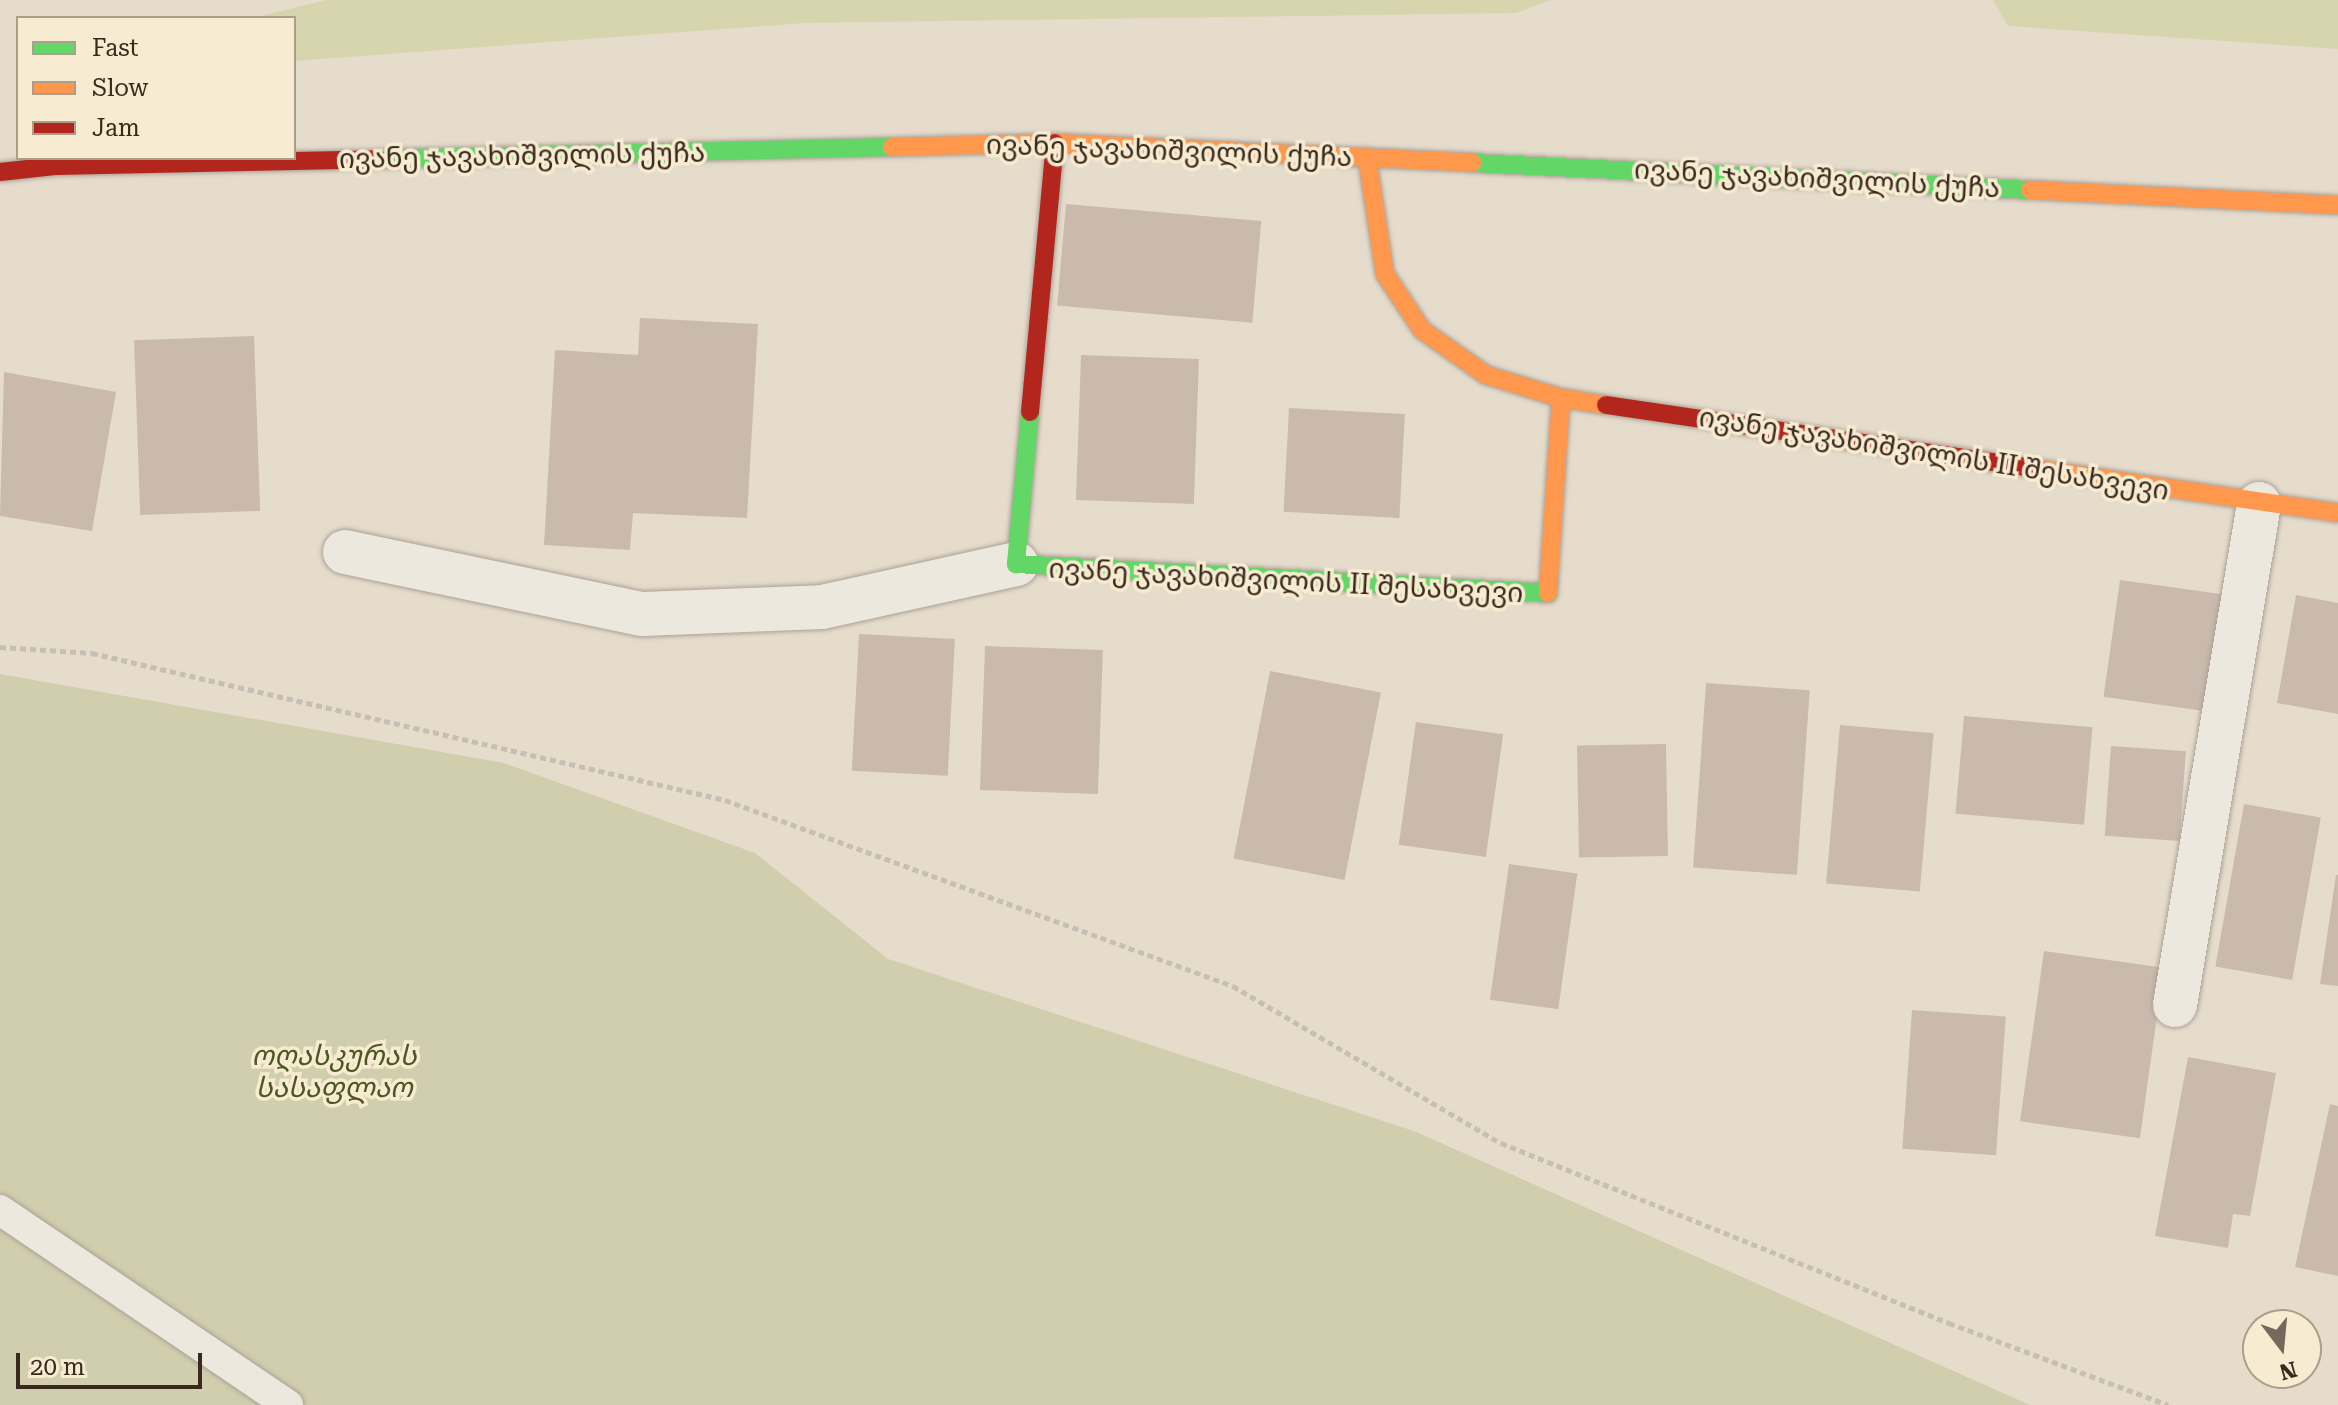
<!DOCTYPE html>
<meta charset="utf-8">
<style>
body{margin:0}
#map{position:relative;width:2338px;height:1405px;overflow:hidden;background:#e6dccc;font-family:"Roboto Serif","Noto Sans Georgian",serif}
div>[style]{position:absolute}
.green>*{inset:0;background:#d7d5ae}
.cemetery>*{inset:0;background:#d1ceae}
.building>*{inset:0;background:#cabaad;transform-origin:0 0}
.path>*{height:5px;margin-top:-2.5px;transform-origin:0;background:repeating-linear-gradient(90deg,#c6bfb5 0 6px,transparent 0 10px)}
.roads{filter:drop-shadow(0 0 2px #aba196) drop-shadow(0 0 2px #aba196)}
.lane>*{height:30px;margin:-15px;padding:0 15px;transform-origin:15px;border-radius:15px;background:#ede8de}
.street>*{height:44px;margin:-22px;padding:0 22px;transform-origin:22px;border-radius:22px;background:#ede8de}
.fast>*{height:18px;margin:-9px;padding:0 9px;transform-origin:9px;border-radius:9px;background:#63d668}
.slow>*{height:18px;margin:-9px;padding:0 9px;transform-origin:9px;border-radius:9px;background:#ff974d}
.jam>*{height:18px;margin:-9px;padding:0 9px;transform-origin:9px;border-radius:9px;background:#b3261e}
span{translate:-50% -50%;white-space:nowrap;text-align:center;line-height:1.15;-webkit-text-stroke:7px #f7ebd2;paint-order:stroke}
.street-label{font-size:28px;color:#3a2a1d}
.park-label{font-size:28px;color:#4c5722;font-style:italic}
.legend{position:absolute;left:16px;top:16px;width:280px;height:144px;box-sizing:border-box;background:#f7ebd2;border:2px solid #ab9e8a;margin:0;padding:10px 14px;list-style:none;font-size:24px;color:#3a2a1d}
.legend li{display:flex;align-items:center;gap:16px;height:40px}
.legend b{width:40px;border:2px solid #ab9e8a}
.north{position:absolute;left:2242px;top:1309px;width:80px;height:80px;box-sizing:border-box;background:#f7ebd2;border:2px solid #ab9e8a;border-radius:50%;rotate:164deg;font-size:22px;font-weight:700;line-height:32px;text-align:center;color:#3a2a1d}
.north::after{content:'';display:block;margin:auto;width:28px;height:36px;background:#76685a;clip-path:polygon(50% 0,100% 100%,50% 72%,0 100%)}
.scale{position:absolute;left:16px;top:1353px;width:186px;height:36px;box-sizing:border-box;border:4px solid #3a2a1d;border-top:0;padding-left:10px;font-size:24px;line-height:28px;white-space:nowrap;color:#3a2a1d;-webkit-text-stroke:6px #f7ebd2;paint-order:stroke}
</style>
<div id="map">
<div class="green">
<div style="clip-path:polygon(327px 0,1551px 0,1516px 13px,806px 23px,294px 61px,294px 18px,252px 18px)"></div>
<div style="clip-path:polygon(1993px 0,2338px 0,2338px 49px,2008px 26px)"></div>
</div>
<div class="cemetery">
<div style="clip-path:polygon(0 674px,504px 763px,755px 853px,888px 959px,1414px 1131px,2030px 1405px,0 1405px)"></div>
</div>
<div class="building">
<div style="left:1066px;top:204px;width:196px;height:102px;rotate:5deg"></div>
<div style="clip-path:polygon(640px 318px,758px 324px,747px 518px,633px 513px,630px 550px,544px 545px,555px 350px,638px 355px)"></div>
<div style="left:254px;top:336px;width:175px;height:120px;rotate:88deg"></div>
<div style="left:1081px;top:355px;width:118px;height:145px;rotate:2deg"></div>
<div style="clip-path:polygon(4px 372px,116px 392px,92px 531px,0 516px)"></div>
<div style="left:1289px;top:408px;width:116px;height:104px;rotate:3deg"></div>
<div style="left:2120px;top:580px;width:105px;height:118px;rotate:8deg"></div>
<div style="clip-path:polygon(2296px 595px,2338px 603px,2338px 714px,2277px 703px)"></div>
<div style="left:859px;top:634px;width:96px;height:137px;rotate:3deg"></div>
<div style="left:985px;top:646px;width:118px;height:144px;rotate:2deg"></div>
<div style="left:1270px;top:671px;width:113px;height:191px;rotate:11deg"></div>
<div style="left:1706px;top:683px;width:104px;height:185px;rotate:4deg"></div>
<div style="left:1964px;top:716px;width:129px;height:98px;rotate:5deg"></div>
<div style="left:1416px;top:722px;width:88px;height:124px;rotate:8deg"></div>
<div style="left:1840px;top:725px;width:94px;height:159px;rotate:5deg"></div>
<div style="left:1666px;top:744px;width:112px;height:89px;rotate:89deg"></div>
<div style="left:2111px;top:746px;width:75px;height:90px;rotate:4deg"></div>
<div style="left:2244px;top:804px;width:78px;height:165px;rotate:10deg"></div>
<div style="left:1509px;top:864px;width:69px;height:137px;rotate:8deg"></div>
<div style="clip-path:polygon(2336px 875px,2338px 875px,2338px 986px,2320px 984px)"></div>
<div style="left:2044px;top:951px;width:121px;height:172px;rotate:8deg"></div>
<div style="left:1912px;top:1010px;width:94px;height:139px;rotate:4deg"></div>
<div style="clip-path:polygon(2188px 1057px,2276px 1073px,2250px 1216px,2233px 1214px,2228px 1248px,2155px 1236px)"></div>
<div style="clip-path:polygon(2330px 1104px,2338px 1106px,2338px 1276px,2295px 1267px)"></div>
</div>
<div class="path">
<div style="left:0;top:647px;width:92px;rotate:3.7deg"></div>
<div style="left:92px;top:653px;width:650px;rotate:13.07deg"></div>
<div style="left:725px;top:800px;width:541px;rotate:20.11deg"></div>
<div style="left:1233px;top:986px;width:311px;rotate:30.4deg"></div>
<div style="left:1501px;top:1143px;width:483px;rotate:21.9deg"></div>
<div style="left:1949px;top:1323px;width:234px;rotate:20.5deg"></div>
</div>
<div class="roads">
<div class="lane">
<div style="left:0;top:1210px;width:348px;rotate:34.1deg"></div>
</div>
<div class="street">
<div style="left:345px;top:552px;width:304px;rotate:11.8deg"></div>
<div style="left:643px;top:614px;width:179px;rotate:-2.2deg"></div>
<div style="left:822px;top:607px;width:199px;rotate:-12.5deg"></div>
<div style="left:2175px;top:1005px;width:508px;rotate:-80.48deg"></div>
</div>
<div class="fast">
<div style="left:378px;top:159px;width:514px;rotate:-1.34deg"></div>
<div style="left:1473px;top:163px;width:558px;rotate:2.78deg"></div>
<div style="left:1030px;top:412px;width:153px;rotate:95.3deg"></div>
<div style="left:1016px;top:564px;width:533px;rotate:3.12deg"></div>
</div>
<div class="slow">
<div style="left:892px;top:147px;width:163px;rotate:-1.4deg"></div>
<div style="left:1055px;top:143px;width:418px;rotate:2.7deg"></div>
<div style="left:1367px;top:157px;width:118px;rotate:81.3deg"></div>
<div style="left:1385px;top:274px;width:67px;rotate:56.5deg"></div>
<div style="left:1422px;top:330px;width:78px;rotate:35.1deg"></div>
<div style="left:1486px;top:375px;width:78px;rotate:17deg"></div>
<div style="left:1561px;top:398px;width:46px;rotate:8.8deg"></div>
<div style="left:2030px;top:190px;width:308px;rotate:2.8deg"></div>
<div style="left:2038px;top:469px;width:303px;rotate:8.3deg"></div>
<div style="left:1548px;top:593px;width:195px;rotate:-86.2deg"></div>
</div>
<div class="jam">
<div style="left:0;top:172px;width:55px;rotate:-6.2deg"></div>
<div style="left:55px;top:166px;width:323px;rotate:-1.2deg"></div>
<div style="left:1606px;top:405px;width:437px;rotate:8.4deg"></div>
<div style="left:1030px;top:412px;width:270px;rotate:-84.7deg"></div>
</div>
</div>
<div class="street-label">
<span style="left:1169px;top:151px;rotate:2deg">ივანე ჯავახიშვილის ქუჩა</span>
<span style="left:522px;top:156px;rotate:-1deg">ივანე ჯავახიშვილის ქუჩა</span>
<span style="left:1817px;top:179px;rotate:3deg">ივანე ჯავახიშვილის ქუჩა</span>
<span style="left:1934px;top:454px;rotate:9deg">ივანე ჯავახიშვილის II შესახვევი</span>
<span style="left:1286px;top:581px;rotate:3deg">ივანე ჯავახიშვილის II შესახვევი</span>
</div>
<div class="park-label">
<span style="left:334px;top:1072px">ოღასკურას<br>სასაფლაო</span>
</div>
<ul class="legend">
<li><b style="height:10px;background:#63d668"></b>Fast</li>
<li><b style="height:10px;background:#ff974d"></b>Slow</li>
<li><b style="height:10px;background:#b3261e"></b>Jam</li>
</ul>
<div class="north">N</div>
<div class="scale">20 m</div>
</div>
